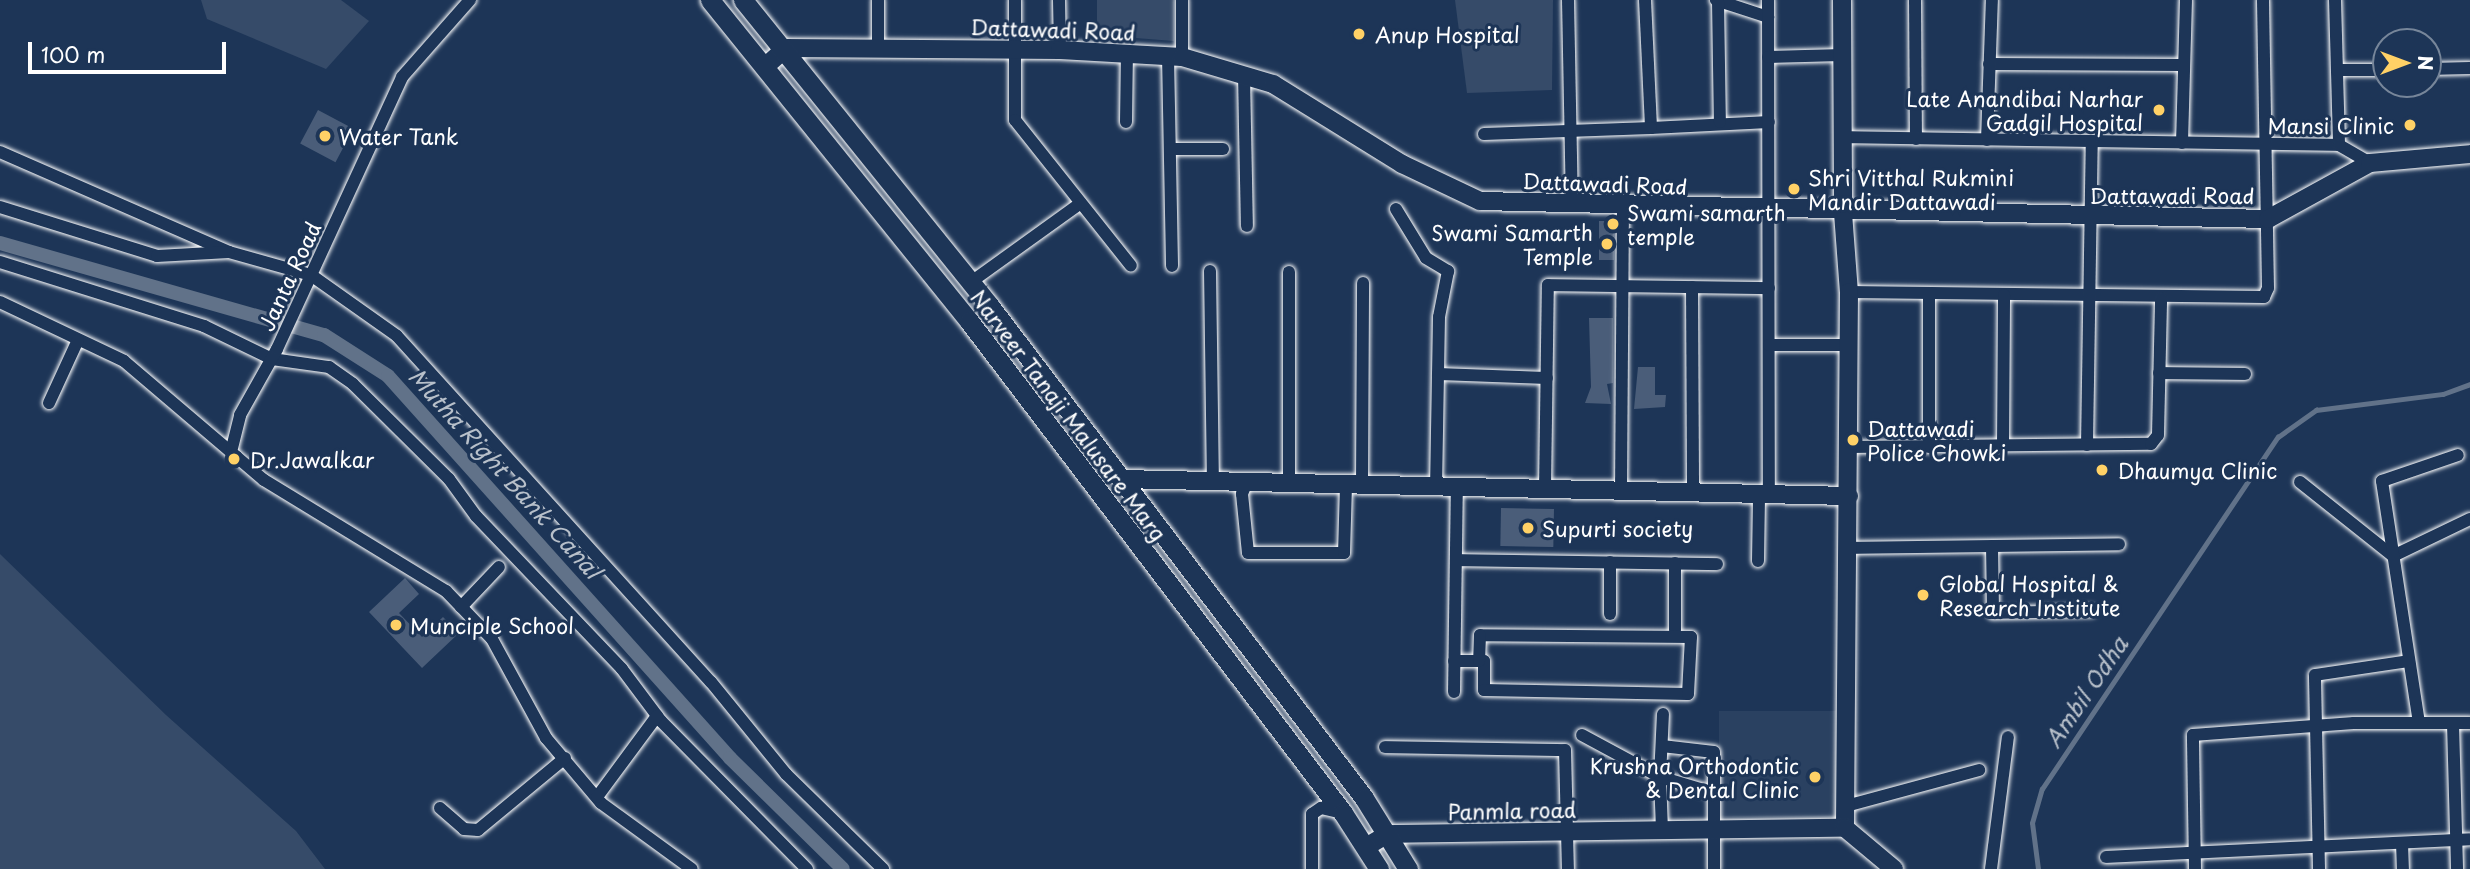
<!DOCTYPE html>
<style>
body{margin:0}
#map{position:relative;width:2470px;height:869px;overflow:hidden;background:#1d3557;font-family:"Playpen Sans",sans-serif}
div>[style]{position:absolute}
.built>*{inset:0;background:#2a4161;transform-origin:0 0}
.green>*{inset:0;background:#364b69}
.stream>*{height:4.5px;margin:-2.25px;padding:0 2.25px;transform-origin:2.25px;border-radius:2.25px;background:#617289}
.canal>*{height:14px;margin:-7px;padding:0 7px;transform-origin:7px;border-radius:7px;background:#617289}
.building>*{inset:0;background:#4a5d79;transform-origin:0 0}
.roads{filter:drop-shadow(0 0 2px #fff) drop-shadow(0 0 2px #fff)}
.street>*{height:12px;margin:-6px;padding:0 6px;transform-origin:6px;border-radius:6px;background:#1d3557}
.secondary>*{height:18px;margin:-9px;padding:0 9px;transform-origin:9px;border-radius:9px;background:#1d3557}
.primary>*{height:19px;margin:-9.5px;padding:0 9.5px;transform-origin:9.5px;border-radius:9.5px;background:#1d3557}
.dots>*{width:19px;height:19px;translate:-50% -50%;box-sizing:border-box;border:4px solid #1d3557;border-radius:50%}
span{translate:-50% -50%;white-space:nowrap;text-align:center;line-height:1.15;-webkit-text-stroke:6px #1d3557;paint-order:stroke}
.street-label{font-size:21px;color:#fff}
.poi-label{font-size:21px;color:#fff}
.left{translate:0 -50%;text-align:left}
.right{translate:-100% -50%;text-align:right}
.water-label{font-size:23px;color:#b8c0ca;font-style:italic}
.north{position:absolute;left:2372px;top:28px;width:70px;height:70px;box-sizing:border-box;background:#1d3557;border:2px solid #77869a;border-radius:50%;rotate:90deg;font-size:19px;font-weight:700;line-height:28px;text-align:center;color:#fff}
.north::after{content:'';display:block;margin:auto;width:24px;height:32px;background:#ffd166;clip-path:polygon(50% 0,100% 100%,50% 72%,0 100%)}
.scale{position:absolute;left:28px;top:42px;width:198px;height:32px;box-sizing:border-box;border:4px solid #fff;border-top:0;padding-left:9px;font-size:21px;line-height:24px;white-space:nowrap;color:#fff;-webkit-text-stroke:5px #1d3557;paint-order:stroke}
</style>
<div id="map">
<div class="built">
<div style="left:1719px;top:711px;width:117px;height:106px"></div>
</div>
<div class="green">
<div style="clip-path:polygon(201px 0,341px 0,369px 21px,326px 69px,207px 19px)"></div>
<div style="clip-path:polygon(1097px 0,1174px 0,1174px 41px,1097px 35px)"></div>
<div style="clip-path:polygon(1455px 0,1553px 0,1552px 90px,1467px 93px)"></div>
<div style="clip-path:polygon(0 554px,166px 715px,296px 831px,325px 869px,0 869px)"></div>
</div>
<div class="stream">
<div style="left:2038px;top:869px;width:46px;rotate:-97.4deg"></div>
<div style="left:2032px;top:823px;width:35px;rotate:-74deg"></div>
<div style="left:2042px;top:789px;width:424px;rotate:-56.2deg"></div>
<div style="left:2278px;top:437px;width:47px;rotate:-35.4deg"></div>
<div style="left:2316px;top:410px;width:128px;rotate:-7.2deg"></div>
<div style="left:2443px;top:394px;width:29px;rotate:-20deg"></div>
</div>
<div class="canal">
<div style="left:0;top:243px;width:337px;rotate:15.9deg"></div>
<div style="left:324px;top:335px;width:76px;rotate:32.6deg"></div>
<div style="left:388px;top:376px;width:513px;rotate:48.16deg"></div>
<div style="left:730px;top:758px;width:158px;rotate:44.5deg"></div>
</div>
<div class="building">
<div style="left:318px;top:110px;width:40px;height:38px;rotate:28deg"></div>
<div style="left:1599px;top:221px;width:15px;height:39px"></div>
<div style="clip-path:polygon(1589px 318px,1613px 318px,1613px 383px,1607px 384px,1611px 404px,1585px 403px,1591px 387px)"></div>
<div style="clip-path:polygon(1638px 367px,1655px 367px,1655px 395px,1666px 395px,1665px 407px,1634px 409px)"></div>
<div style="left:1501px;top:508px;width:53px;height:38px;rotate:1deg"></div>
<div style="clip-path:polygon(405px 578px,419px 594px,399px 613px,422px 637px,443px 617px,459px 633px,422px 668px,369px 612px)"></div>
</div>
<div class="roads">
<div class="street">
<div style="left:878px;top:0;width:48px;rotate:90deg"></div>
<div style="left:1015px;top:0;width:120px;rotate:90deg"></div>
<div style="left:1015px;top:120px;width:186px;rotate:51.5deg"></div>
<div style="left:1059px;top:0;width:50px;rotate:88.9deg"></div>
<div style="left:1182px;top:0;width:57px;rotate:90deg"></div>
<div style="left:1568px;top:0;width:204px;rotate:88.9deg"></div>
<div style="left:1645px;top:0;width:128px;rotate:87.3deg"></div>
<div style="left:1651px;top:128px;width:118px;rotate:-2.9deg"></div>
<div style="left:1716px;top:0;width:55px;rotate:18.1deg"></div>
<div style="left:1768px;top:0;width:494px;rotate:89.9deg"></div>
<div style="left:1915px;top:0;width:139px;rotate:89.6deg"></div>
<div style="left:2335px;top:0;width:145px;rotate:88.4deg"></div>
<div style="left:1718px;top:1px;width:121px;rotate:89.1deg"></div>
<div style="left:1168px;top:56px;width:210px;rotate:88.9deg"></div>
<div style="left:1768px;top:57px;width:74px;rotate:-1.5deg"></div>
<div style="left:1989px;top:64px;width:195px;rotate:0.3deg"></div>
<div style="left:2428px;top:69px;width:42px;rotate:-1.4deg"></div>
<div style="left:2337px;top:70px;width:49px"></div>
<div style="left:1244px;top:75px;width:151px;rotate:88.9deg"></div>
<div style="left:1126px;top:122px;width:69px;rotate:-89.2deg"></div>
<div style="left:1484px;top:134px;width:167px;rotate:-2.1deg"></div>
<div style="left:1842px;top:137px;width:497px;rotate:0.9deg"></div>
<div style="left:2339px;top:145px;width:36px;rotate:30deg"></div>
<div style="left:1987px;top:140px;width:140px;rotate:-88deg"></div>
<div style="left:2182px;top:143px;width:143px;rotate:-88.4deg"></div>
<div style="left:1170px;top:149px;width:53px"></div>
<div style="left:0;top:152px;width:250px;rotate:23.6deg"></div>
<div style="left:229px;top:252px;width:85px;rotate:15.7deg"></div>
<div style="left:311px;top:275px;width:105px;rotate:35.3deg"></div>
<div style="left:397px;top:336px;width:467px;rotate:47.8deg"></div>
<div style="left:711px;top:682px;width:119px;rotate:50.8deg"></div>
<div style="left:786px;top:774px;width:136px;rotate:44.4deg"></div>
<div style="left:0;top:207px;width:164px;rotate:17.3deg"></div>
<div style="left:157px;top:256px;width:72px;rotate:-3.2deg"></div>
<div style="left:1396px;top:209px;width:57px;rotate:58.5deg"></div>
<div style="left:1426px;top:258px;width:26px;rotate:31deg"></div>
<div style="left:1448px;top:271px;width:47px;rotate:101.1deg"></div>
<div style="left:1439px;top:317px;width:169px;rotate:91deg"></div>
<div style="left:0;top:262px;width:214px;rotate:17.4deg"></div>
<div style="left:204px;top:326px;width:76px;rotate:25.9deg"></div>
<div style="left:272px;top:359px;width:58px;rotate:8deg"></div>
<div style="left:329px;top:367px;width:29px;rotate:35deg"></div>
<div style="left:353px;top:384px;width:135px;rotate:44.7deg"></div>
<div style="left:449px;top:479px;width:46px;rotate:53.9deg"></div>
<div style="left:476px;top:516px;width:211px;rotate:46.3deg"></div>
<div style="left:622px;top:669px;width:65px;rotate:53.1deg"></div>
<div style="left:661px;top:721px;width:208px;rotate:45.4deg"></div>
<div style="left:1210px;top:271px;width:210px;rotate:89.2deg"></div>
<div style="left:1289px;top:272px;width:211px;rotate:90deg"></div>
<div style="left:971px;top:282px;width:135px;rotate:-35.7deg"></div>
<div style="left:1692px;top:287px;width:205px;rotate:89.7deg"></div>
<div style="left:1849px;top:292px;width:415px;rotate:0.7deg"></div>
<div style="left:2264px;top:297px;width:10px;rotate:-66deg"></div>
<div style="left:2268px;top:288px;width:288px;rotate:-91deg"></div>
<div style="left:0;top:302px;width:137px;rotate:25.4deg"></div>
<div style="left:124px;top:361px;width:184px;rotate:40.4deg"></div>
<div style="left:264px;top:480px;width:213px;rotate:31.4deg"></div>
<div style="left:446px;top:591px;width:66px;rotate:46.2deg"></div>
<div style="left:492px;top:639px;width:113px;rotate:61.4deg"></div>
<div style="left:546px;top:738px;width:85px;rotate:49.8deg"></div>
<div style="left:601px;top:803px;width:112px;rotate:36deg"></div>
<div style="left:1769px;top:345px;width:80px"></div>
<div style="left:2159px;top:373px;width:86px;rotate:0.7deg"></div>
<div style="left:1438px;top:374px;width:109px;rotate:2.1deg"></div>
<div style="left:49px;top:403px;width:69px;rotate:-65.3deg"></div>
<div style="left:2087px;top:445px;width:304px;rotate:-89.1deg"></div>
<div style="left:2003px;top:446px;width:151px;rotate:-89.6deg"></div>
<div style="left:1849px;top:447px;width:302px;rotate:-0.6deg"></div>
<div style="left:2151px;top:444px;width:11px;rotate:-52deg"></div>
<div style="left:2158px;top:435px;width:137px;rotate:-88.7deg"></div>
<div style="left:1929px;top:447px;width:154px;rotate:-90deg"></div>
<div style="left:232px;top:448px;width:34px;rotate:-76deg"></div>
<div style="left:240px;top:415px;width:76px;rotate:-60.7deg"></div>
<div style="left:277px;top:349px;width:299px;rotate:-65.3deg"></div>
<div style="left:402px;top:77px;width:103px;rotate:-48.6deg"></div>
<div style="left:1247px;top:482px;width:13px;rotate:113deg"></div>
<div style="left:1242px;top:494px;width:59px;rotate:84.2deg"></div>
<div style="left:1248px;top:553px;width:96px"></div>
<div style="left:1344px;top:553px;width:69px;rotate:-88.3deg"></div>
<div style="left:2300px;top:482px;width:119px;rotate:38.5deg"></div>
<div style="left:2393px;top:556px;width:85px;rotate:-25.7deg"></div>
<div style="left:1362px;top:485px;width:202px;rotate:-89.7deg"></div>
<div style="left:1545px;top:489px;width:204px;rotate:-89.2deg"></div>
<div style="left:1548px;top:285px;width:221px;rotate:0.8deg"></div>
<div style="left:1621px;top:491px;width:285px;rotate:-89.6deg"></div>
<div style="left:1992px;top:546px;width:67px;rotate:89.1deg"></div>
<div style="left:1993px;top:613px;width:98px;rotate:-1.2deg"></div>
<div style="left:1848px;top:548px;width:271px;rotate:-0.8deg"></div>
<div style="left:1456px;top:560px;width:261px;rotate:0.9deg"></div>
<div style="left:1758px;top:561px;width:67px;rotate:-89.1deg"></div>
<div style="left:1675px;top:563px;width:67px;rotate:90deg"></div>
<div style="left:461px;top:607px;width:55px;rotate:-46.5deg"></div>
<div style="left:1610px;top:614px;width:52px;rotate:-90deg"></div>
<div style="left:1454px;top:661px;width:30px"></div>
<div style="left:1484px;top:661px;width:29px;rotate:90deg"></div>
<div style="left:1484px;top:690px;width:204px;rotate:1.1deg"></div>
<div style="left:1688px;top:694px;width:57px;rotate:-87deg"></div>
<div style="left:1691px;top:637px;width:211px;rotate:-179.5deg"></div>
<div style="left:1480px;top:635px;width:26px;rotate:92deg"></div>
<div style="left:1454px;top:692px;width:205px;rotate:-89.2deg"></div>
<div style="left:2419px;top:723px;width:245px;rotate:-98.7deg"></div>
<div style="left:2382px;top:481px;width:80px;rotate:-18.9deg"></div>
<div style="left:2453px;top:724px;width:145px;rotate:88.4deg"></div>
<div style="left:1582px;top:735px;width:89px;rotate:28.3deg"></div>
<div style="left:1660px;top:777px;width:63px;rotate:-87.3deg"></div>
<div style="left:1662px;top:746px;width:52px;rotate:6.6deg"></div>
<div style="left:1714px;top:752px;width:117px;rotate:90deg"></div>
<div style="left:1385px;top:747px;width:180px;rotate:1deg"></div>
<div style="left:1565px;top:750px;width:119px;rotate:88.6deg"></div>
<div style="left:597px;top:797px;width:101px;rotate:-53.5deg"></div>
<div style="left:1846px;top:806px;width:138px;rotate:-15.1deg"></div>
<div style="left:440px;top:808px;width:32px;rotate:41deg"></div>
<div style="left:464px;top:829px;width:14px;rotate:4deg"></div>
<div style="left:478px;top:830px;width:113px;rotate:-39.6deg"></div>
<div style="left:1662px;top:830px;width:53px;rotate:-92.2deg"></div>
<div style="left:1660px;top:777px;width:56px;rotate:16.5deg"></div>
<div style="left:2402px;top:843px;width:26px;rotate:88deg"></div>
<div style="left:2106px;top:857px;width:364px;rotate:-2.8deg"></div>
<div style="left:1312px;top:869px;width:55px;rotate:-90deg"></div>
<div style="left:1312px;top:814px;width:11px;rotate:-34deg"></div>
<div style="left:1321px;top:808px;width:23px;rotate:13deg"></div>
<div style="left:1991px;top:869px;width:133px;rotate:-82.7deg"></div>
<div style="left:2195px;top:869px;width:134px;rotate:-90.9deg"></div>
<div style="left:2193px;top:735px;width:161px;rotate:-4.3deg"></div>
<div style="left:2354px;top:723px;width:116px"></div>
<div style="left:2319px;top:869px;width:194px;rotate:-91.2deg"></div>
<div style="left:2315px;top:675px;width:95px;rotate:-8.5deg"></div>
</div>
<div class="secondary">
<div style="left:1842px;top:0;width:213px;rotate:89.7deg"></div>
<div style="left:1843px;top:213px;width:79px;rotate:85.7deg"></div>
<div style="left:1849px;top:292px;width:536px;rotate:90.43deg"></div>
<div style="left:767px;top:65px;width:25px;rotate:-42deg"></div>
<div style="left:786px;top:48px;width:274px;rotate:0.4deg"></div>
<div style="left:1060px;top:50px;width:122px;rotate:3.3deg"></div>
<div style="left:1182px;top:57px;width:95px;rotate:16.5deg"></div>
<div style="left:1273px;top:84px;width:152px;rotate:31.8deg"></div>
<div style="left:1402px;top:164px;width:86px;rotate:25.4deg"></div>
<div style="left:1480px;top:201px;width:788px;rotate:1.31deg"></div>
<div style="left:2268px;top:219px;width:116px;rotate:-28.8deg"></div>
<div style="left:2370px;top:163px;width:100px;rotate:-5.1deg"></div>
<div style="left:1122px;top:479px;width:727px;rotate:1.34deg"></div>
<div style="left:1366px;top:847px;width:26px;rotate:-31deg"></div>
<div style="left:1388px;top:834px;width:457px;rotate:-0.8deg"></div>
<div style="left:1845px;top:828px;width:64px;rotate:39.9deg"></div>
</div>
<div class="primary">
<div style="left:710px;top:0;width:412px;rotate:51.1deg"></div>
<div style="left:969px;top:321px;width:618px;rotate:52.76deg"></div>
<div style="left:1343px;top:813px;width:67px;rotate:57.3deg"></div>
<div style="left:743px;top:0;width:392px;rotate:51.1deg"></div>
<div style="left:989px;top:305px;width:619px;rotate:52.74deg"></div>
<div style="left:1364px;top:798px;width:84px;rotate:58.2deg"></div>
</div>
</div>
<div class="dots">
<div style="left:1359px;top:34px;background:#ffd166"></div>
<div style="left:2159px;top:110px;background:#ffd166"></div>
<div style="left:2410px;top:125px;background:#ffd166"></div>
<div style="left:325px;top:136px;background:#ffd166"></div>
<div style="left:1794px;top:189px;background:#ffd166"></div>
<div style="left:1613px;top:224px;background:#ffd166"></div>
<div style="left:1607px;top:244px;background:#ffd166"></div>
<div style="left:1853px;top:440px;background:#ffd166"></div>
<div style="left:234px;top:459px;background:#ffd166"></div>
<div style="left:2102px;top:470px;background:#ffd166"></div>
<div style="left:1528px;top:528px;background:#ffd166"></div>
<div style="left:1923px;top:595px;background:#ffd166"></div>
<div style="left:396px;top:625px;background:#ffd166"></div>
<div style="left:1815px;top:777px;background:#ffd166"></div>
</div>
<div class="street-label">
<span style="left:1053px;top:29px;rotate:2deg">Dattawadi Road</span>
<span style="left:1605px;top:183px;rotate:2deg">Dattawadi Road</span>
<span style="left:2172px;top:195px">Dattawadi Road</span>
<span style="left:289px;top:276px;rotate:-65deg">Janta Road</span>
<span style="left:1069px;top:415px;rotate:53deg">Narveer Tanaji Malusare Marg</span>
<span style="left:1512px;top:810px;rotate:-1deg">Panmla road</span>
</div>
<div class="poi-label">
<span class="left" style="left:1375px;top:34px">Anup Hospital</span>
<span class="right" style="left:2143px;top:110px">Late Anandibai Narhar<br>Gadgil Hospital</span>
<span class="right" style="left:2394px;top:125px">Mansi Clinic</span>
<span class="left" style="left:339px;top:136px">Water Tank</span>
<span class="left" style="left:1808px;top:189px">Shri Vitthal Rukmini<br>Mandir Dattawadi</span>
<span class="left" style="left:1627px;top:224px">Swami samarth<br>temple</span>
<span class="right" style="left:1593px;top:244px">Swami Samarth<br>Temple</span>
<span class="left" style="left:1867px;top:440px">Dattawadi<br>Police Chowki</span>
<span class="left" style="left:250px;top:459px">Dr.Jawalkar</span>
<span class="left" style="left:2118px;top:470px">Dhaumya Clinic</span>
<span class="left" style="left:1542px;top:528px">Supurti society</span>
<span class="left" style="left:1939px;top:595px">Global Hospital &amp;<br>Research Institute</span>
<span class="left" style="left:410px;top:625px">Munciple School</span>
<span class="right" style="left:1799px;top:777px">Krushna Orthodontic<br>&amp; Dental Clinic</span>
</div>
<div class="water-label">
<span style="left:505px;top:473px;rotate:48deg">Mutha Right Bank Canal</span>
<span style="left:2086px;top:692px;rotate:-56deg">Ambil Odha</span>
</div>
<div class="north">N</div>
<div class="scale">100 m</div>
</div>
